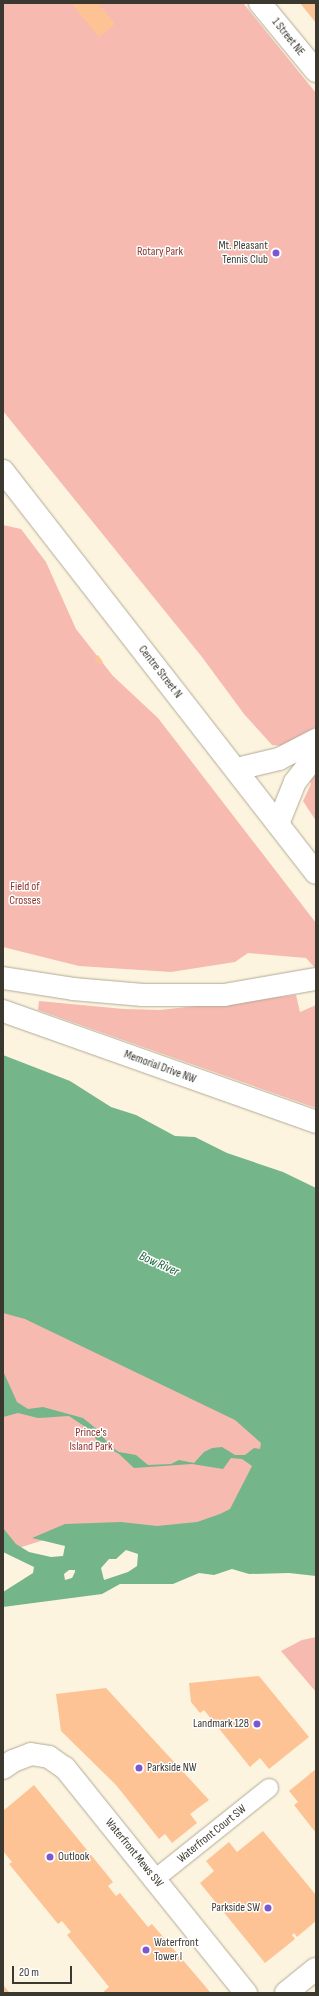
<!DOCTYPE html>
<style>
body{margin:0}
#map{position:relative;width:319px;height:1996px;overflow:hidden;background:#fcf4df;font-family:"Sofia Sans Condensed",sans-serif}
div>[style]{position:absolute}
.green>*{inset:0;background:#f6bab1}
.water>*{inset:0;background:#75b58a}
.building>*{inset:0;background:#fec395}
.roads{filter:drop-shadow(0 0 1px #b2aa96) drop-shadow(0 0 1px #b2aa96)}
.pedestrian>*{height:18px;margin:-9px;padding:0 9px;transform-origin:9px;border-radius:9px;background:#fff}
.minor>*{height:22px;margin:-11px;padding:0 11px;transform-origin:11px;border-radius:11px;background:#fff}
.secondary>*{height:22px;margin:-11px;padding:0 11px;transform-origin:11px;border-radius:11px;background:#fff}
.dots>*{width:11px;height:11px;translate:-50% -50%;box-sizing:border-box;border:2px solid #fff;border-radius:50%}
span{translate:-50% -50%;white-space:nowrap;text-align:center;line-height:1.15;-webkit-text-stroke:3px #fff;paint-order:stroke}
.street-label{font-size:12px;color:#3b3830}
.poi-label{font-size:12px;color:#3b3830}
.right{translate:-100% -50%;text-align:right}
.left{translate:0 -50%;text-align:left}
.park-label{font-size:12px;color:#8c342d}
.water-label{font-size:13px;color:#1f663d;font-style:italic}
.frame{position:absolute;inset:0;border:4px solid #3b3830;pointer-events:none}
.scale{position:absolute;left:12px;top:1966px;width:60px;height:18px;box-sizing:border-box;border:2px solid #3b3830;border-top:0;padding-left:5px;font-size:12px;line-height:14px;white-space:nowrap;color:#3b3830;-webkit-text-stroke:3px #fff;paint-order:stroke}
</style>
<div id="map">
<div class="green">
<div style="clip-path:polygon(3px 3px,243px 3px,316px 93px,316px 727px,282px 746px,272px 745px,244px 714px,202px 657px,3px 411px)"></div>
<div style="clip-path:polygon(3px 525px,21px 529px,46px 562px,76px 629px,113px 676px,158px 718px,316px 923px,316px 969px,306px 958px,248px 953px,235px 962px,171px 972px,79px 966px,3px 947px)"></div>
<div style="clip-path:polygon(316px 767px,316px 821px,303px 801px,311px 784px,308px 776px)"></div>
<div style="clip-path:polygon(296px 995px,300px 1012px,316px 1005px,316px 1108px,38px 1010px,39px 1001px,124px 1009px,160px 1010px)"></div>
<div style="clip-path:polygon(3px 1304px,242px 1413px,270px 1440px,234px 1513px,201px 1527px,82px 1528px,12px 1550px,3px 1546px)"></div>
<div style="clip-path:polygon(316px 1637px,316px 1692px,281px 1651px,302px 1640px)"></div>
</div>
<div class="water">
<div style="clip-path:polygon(evenodd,3px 1055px,70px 1081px,111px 1107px,136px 1115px,175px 1136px,195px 1137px,227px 1153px,283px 1172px,316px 1188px,316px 1576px,289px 1573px,249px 1574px,232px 1569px,214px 1575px,199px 1573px,173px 1584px,120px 1584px,102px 1594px,3px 1607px,3px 1592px,33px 1573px,34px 1567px,3px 1552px,3px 1528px,16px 1544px,29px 1552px,51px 1557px,63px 1556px,65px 1546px,32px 1538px,65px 1524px,121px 1522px,157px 1526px,197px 1522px,220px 1514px,230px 1509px,252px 1466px,242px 1459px,231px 1458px,223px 1469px,192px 1464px,134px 1468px,119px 1454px,98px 1442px,90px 1430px,69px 1416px,38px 1418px,18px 1413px,3px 1417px,3px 1371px,17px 1402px,28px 1409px,43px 1407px,83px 1418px,98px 1430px,110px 1446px,119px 1452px,136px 1455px,148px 1465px,171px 1464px,179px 1460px,194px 1463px,204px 1452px,212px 1448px,222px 1447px,235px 1455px,245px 1455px,254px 1448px,260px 1449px,261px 1443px,235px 1420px,25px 1319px,3px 1313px,3px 1055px,126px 1550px,138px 1554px,137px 1566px,128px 1572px,104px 1580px,101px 1568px,109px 1559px,116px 1559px,126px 1550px,3px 1055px,69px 1570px,75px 1570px,75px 1572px,72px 1578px,65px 1580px,64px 1574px,69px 1570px)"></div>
</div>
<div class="building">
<div style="clip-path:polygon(71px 3px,98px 3px,115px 24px,99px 37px)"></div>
<div style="clip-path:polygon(300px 3px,316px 3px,316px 23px)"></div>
<div style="clip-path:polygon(98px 655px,103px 662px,100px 665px,94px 658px)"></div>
<div style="clip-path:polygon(259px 1676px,309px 1737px,269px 1769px,260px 1758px,250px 1767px,204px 1710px,200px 1713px,191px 1702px,189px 1683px)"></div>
<div style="clip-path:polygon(106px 1688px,209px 1800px,190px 1814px,197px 1823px,172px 1843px,165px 1834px,159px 1839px,116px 1785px,61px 1731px,56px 1694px)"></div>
<div style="clip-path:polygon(316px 1769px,316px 1833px,294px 1805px,298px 1802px,289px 1791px)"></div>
<div style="clip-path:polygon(34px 1785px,113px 1882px,108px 1886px,116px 1896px,120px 1893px,148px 1927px,152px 1924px,211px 1993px,102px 1993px,109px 1987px,67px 1935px,71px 1932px,62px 1921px,58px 1924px,9px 1864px,12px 1862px,3px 1851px,3px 1811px)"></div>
<div style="clip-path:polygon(263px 1831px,316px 1895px,316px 1921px,297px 1937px,294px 1933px,292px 1935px,295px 1939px,265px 1963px,200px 1883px,214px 1871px,206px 1861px,229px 1842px,237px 1852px)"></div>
<div style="clip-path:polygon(3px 1985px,10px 1993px,3px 1993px)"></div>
</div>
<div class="roads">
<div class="pedestrian">
<div style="left:155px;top:1879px;width:146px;rotate:-38.6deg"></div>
</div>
<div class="minor">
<div style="left:260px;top:3px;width:88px;rotate:50.5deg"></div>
<div style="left:237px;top:769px;width:43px;rotate:-13.4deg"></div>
<div style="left:279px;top:759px;width:42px;rotate:-27.2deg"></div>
<div style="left:3px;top:1768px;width:12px;rotate:-35deg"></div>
<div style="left:13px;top:1761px;width:19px;rotate:-21deg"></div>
<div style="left:31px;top:1754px;width:18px;rotate:9deg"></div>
<div style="left:49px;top:1757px;width:19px;rotate:35deg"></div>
<div style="left:65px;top:1768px;width:289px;rotate:51.2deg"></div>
<div style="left:286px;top:1993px;width:38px;rotate:-39deg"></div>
</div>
<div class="secondary">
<div style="left:3px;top:471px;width:509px;rotate:52.1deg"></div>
<div style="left:278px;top:824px;width:45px;rotate:-68deg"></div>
<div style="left:295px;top:782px;width:34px;rotate:-52deg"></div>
<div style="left:3px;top:978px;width:71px;rotate:8.9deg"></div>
<div style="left:73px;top:989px;width:70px;rotate:4.9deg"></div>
<div style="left:143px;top:995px;width:81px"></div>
<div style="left:224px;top:995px;width:93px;rotate:-9.9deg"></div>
<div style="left:3px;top:1011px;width:332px;rotate:19.5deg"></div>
</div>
</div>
<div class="dots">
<div style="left:276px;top:253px;background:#7b58d2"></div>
<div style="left:257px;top:1724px;background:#7b58d2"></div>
<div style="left:139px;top:1768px;background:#7b58d2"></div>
<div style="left:50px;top:1857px;background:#7b58d2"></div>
<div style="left:268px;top:1908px;background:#7b58d2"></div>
<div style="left:146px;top:1950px;background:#7b58d2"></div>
</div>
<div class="street-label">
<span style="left:288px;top:37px;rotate:51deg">1 Street NE</span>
<span style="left:160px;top:672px;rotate:52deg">Centre Street N</span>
<span style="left:160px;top:1067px;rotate:20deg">Memorial Drive NW</span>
<span style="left:212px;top:1834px;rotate:-39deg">Waterfront Court SW</span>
<span style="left:134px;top:1853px;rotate:51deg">Waterfront Mews SW</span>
</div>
<div class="poi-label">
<span class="right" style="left:268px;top:253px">Mt. Pleasant<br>Tennis Club</span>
<span class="right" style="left:249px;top:1724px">Landmark 128</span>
<span class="left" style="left:147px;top:1768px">Parkside NW</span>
<span class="left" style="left:58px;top:1857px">Outlook</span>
<span class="right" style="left:260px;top:1908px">Parkside SW</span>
<span class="left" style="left:154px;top:1950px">Waterfront<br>Tower I</span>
</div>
<div class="park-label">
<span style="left:160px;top:252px">Rotary Park</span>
<span style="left:25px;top:894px">Field of<br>Crosses</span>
<span style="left:91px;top:1440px">Prince's<br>Island Park</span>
</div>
<div class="water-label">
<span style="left:159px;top:1264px;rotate:24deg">Bow River</span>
</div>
<div class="frame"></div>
<div class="scale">20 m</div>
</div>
